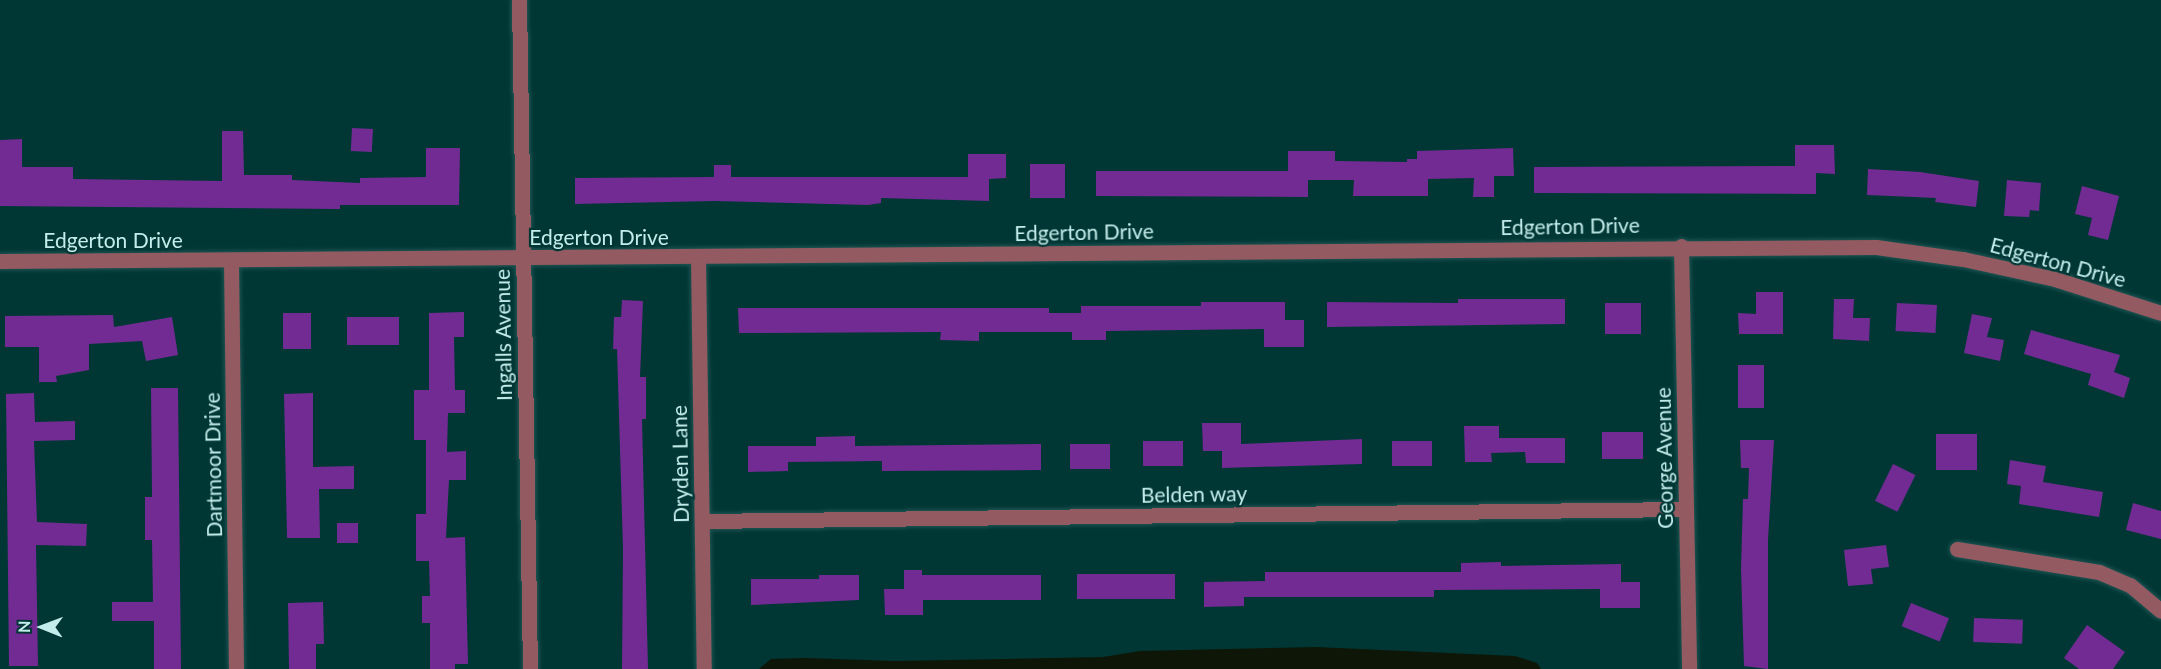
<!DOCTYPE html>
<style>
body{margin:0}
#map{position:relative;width:2161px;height:669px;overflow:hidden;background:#003735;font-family:Lato,sans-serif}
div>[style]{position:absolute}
.water>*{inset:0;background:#0e1707}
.building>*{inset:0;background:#712b92;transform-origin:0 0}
.roads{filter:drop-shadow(0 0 2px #1f5452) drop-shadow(0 0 2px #1f5452)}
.minor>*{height:15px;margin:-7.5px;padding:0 7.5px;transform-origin:7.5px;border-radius:7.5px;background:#935a61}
span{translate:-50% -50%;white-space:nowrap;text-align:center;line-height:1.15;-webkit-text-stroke:4.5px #003735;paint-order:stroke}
.street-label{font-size:21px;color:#c3edeb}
.north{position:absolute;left:12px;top:597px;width:60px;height:60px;-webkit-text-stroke:4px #003735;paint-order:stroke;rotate:271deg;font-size:16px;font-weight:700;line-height:24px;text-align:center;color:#c3edeb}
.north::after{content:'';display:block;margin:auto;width:21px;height:27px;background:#c3edeb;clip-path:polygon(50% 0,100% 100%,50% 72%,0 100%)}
</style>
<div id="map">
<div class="water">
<div style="clip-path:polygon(1316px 647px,1515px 656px,1537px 663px,1541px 669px,759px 669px,771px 659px,805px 658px,895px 661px,1103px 657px,1140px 651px)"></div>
</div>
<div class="building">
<div style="left:352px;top:128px;width:21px;height:23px;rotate:3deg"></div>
<div style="clip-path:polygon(222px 131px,243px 131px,244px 175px,292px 175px,292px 180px,360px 183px,360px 178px,426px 177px,426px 148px,460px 148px,459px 205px,340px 205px,340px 209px,0 206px,0 140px,22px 139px,22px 167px,73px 167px,73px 179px,222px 181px)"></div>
<div style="clip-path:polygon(1795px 145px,1834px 145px,1835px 174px,1816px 173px,1816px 194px,1534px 193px,1534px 167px,1795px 166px)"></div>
<div style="clip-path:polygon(1513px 148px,1514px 176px,1494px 176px,1494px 197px,1473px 197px,1474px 178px,1428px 179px,1428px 196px,1353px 196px,1354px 180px,1308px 180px,1308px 197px,1096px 196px,1096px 171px,1288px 171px,1288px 151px,1335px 151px,1335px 161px,1407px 162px,1407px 159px,1417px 159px,1417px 151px)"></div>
<div style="clip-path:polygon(968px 154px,1006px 154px,1006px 178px,989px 179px,989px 201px,881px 198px,881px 203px,868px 205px,714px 201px,575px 204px,575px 178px,714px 177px,714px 165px,731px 165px,731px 177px,968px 177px)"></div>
<div style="left:1030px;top:164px;width:35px;height:34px"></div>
<div style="clip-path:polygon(1868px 169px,1920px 172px,1979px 181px,1976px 207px,1935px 202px,1936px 198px,1867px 195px)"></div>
<div style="clip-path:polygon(2007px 180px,2041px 183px,2039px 211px,2030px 210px,2029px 217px,2004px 216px)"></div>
<div style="clip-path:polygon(2082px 186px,2119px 196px,2108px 240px,2088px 235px,2092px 218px,2075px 214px)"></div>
<div style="clip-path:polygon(1756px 292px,1783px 292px,1783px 334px,1739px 334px,1738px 313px,1756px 314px)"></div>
<div style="clip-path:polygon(1458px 299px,1565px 299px,1565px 324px,1327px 327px,1327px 302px,1458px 303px)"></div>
<div style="clip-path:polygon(1834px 299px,1854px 299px,1853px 318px,1870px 318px,1869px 341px,1833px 339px)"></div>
<div style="clip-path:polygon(622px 300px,643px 301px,640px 377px,646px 377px,646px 419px,642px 419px,648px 669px,622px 669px,623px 549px,617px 349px,613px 349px,614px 317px,621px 317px)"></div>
<div style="clip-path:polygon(1201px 302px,1285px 302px,1285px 320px,1304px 320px,1304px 347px,1264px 347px,1264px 329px,1106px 331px,1106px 340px,1072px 340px,1072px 332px,979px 332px,979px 341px,940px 340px,941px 332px,739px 333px,738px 308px,1049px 308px,1049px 313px,1081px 313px,1081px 306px,1201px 306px)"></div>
<div style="left:1605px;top:303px;width:36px;height:31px"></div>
<div style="left:1897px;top:303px;width:40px;height:28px;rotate:3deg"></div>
<div style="clip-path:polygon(464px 312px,464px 337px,454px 337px,455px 390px,465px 390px,465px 413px,448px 413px,447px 452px,466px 451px,466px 480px,449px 480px,446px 538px,465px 537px,468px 664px,455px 664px,455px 669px,430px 669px,430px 623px,422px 623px,422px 596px,430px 596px,429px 561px,416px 561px,416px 514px,426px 514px,426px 440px,414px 440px,414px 390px,429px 390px,429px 313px)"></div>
<div style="left:311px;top:313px;width:36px;height:28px;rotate:90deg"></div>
<div style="clip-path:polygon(1972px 314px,1992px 318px,1987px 337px,2004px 340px,2000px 361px,1964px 353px)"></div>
<div style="clip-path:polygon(113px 315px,114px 327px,172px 317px,178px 355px,146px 361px,142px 341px,89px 344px,89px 370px,56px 376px,57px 382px,39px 382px,39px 347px,5px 347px,5px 316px)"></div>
<div style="left:347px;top:317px;width:52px;height:28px"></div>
<div style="clip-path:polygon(2031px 330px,2120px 355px,2114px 372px,2130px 378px,2124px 398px,2088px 385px,2091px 374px,2024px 354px)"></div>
<div style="left:1738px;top:365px;width:26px;height:43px"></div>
<div style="clip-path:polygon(151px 388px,178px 388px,181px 669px,154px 669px,154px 621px,112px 621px,112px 602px,153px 602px,152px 540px,145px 540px,145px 497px,152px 497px)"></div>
<div style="clip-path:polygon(34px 393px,35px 422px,75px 421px,75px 440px,34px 441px,37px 522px,87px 524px,86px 546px,36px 545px,38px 666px,9px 666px,6px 394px)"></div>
<div style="clip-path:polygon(313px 393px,313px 467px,354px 466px,354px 489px,319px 489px,320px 538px,287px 538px,284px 394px)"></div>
<div style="clip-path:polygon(1202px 423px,1241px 423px,1241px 444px,1362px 439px,1362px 464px,1222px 468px,1222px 451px,1203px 451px)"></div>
<div style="clip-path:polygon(1464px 426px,1499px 426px,1499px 438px,1565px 438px,1565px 463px,1526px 463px,1525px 452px,1491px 453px,1492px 462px,1465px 462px)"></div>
<div style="left:1602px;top:432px;width:41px;height:27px"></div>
<div style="left:1936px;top:434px;width:41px;height:36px"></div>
<div style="clip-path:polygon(855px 436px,855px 446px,1041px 444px,1041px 470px,882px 471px,882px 461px,788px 462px,788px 471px,748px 472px,748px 446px,816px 446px,816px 437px)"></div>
<div style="clip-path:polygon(1740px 440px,1774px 440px,1768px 540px,1768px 669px,1744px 666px,1741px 569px,1743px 499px,1748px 499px,1749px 468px,1741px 468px)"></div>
<div style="left:1183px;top:441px;width:25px;height:40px;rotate:90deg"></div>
<div style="left:1432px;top:441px;width:25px;height:40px;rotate:90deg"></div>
<div style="left:1070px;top:444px;width:40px;height:25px"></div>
<div style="clip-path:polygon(2010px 460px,2046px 466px,2043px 482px,2103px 492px,2099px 517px,2019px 504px,2021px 486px,2007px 484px)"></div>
<div style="left:1893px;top:464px;width:25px;height:41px;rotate:26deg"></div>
<div style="clip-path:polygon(2133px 503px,2161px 511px,2161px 539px,2126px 530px)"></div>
<div style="left:337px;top:523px;width:21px;height:20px"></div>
<div style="clip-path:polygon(1886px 545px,1889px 567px,1871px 569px,1873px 584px,1848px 586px,1844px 550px)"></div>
<div style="clip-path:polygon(1501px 562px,1501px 566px,1621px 564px,1621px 582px,1640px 582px,1640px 608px,1600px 608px,1600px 589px,1434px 590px,1434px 597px,1244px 597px,1244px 606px,1204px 607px,1204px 582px,1265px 581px,1265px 572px,1461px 572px,1461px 563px)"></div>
<div style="clip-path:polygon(904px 570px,922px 570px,922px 575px,1041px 575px,1041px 600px,923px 600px,923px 615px,885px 615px,884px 589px,904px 589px)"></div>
<div style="left:1175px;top:574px;width:25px;height:98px;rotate:90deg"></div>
<div style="clip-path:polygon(819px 575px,859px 575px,859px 600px,751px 605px,751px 579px,819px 579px)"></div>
<div style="clip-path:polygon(323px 602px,324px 644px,316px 644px,316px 669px,289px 669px,288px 603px)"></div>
<div style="left:1911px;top:603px;width:41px;height:25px;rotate:22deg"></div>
<div style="left:1974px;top:618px;width:49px;height:24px;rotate:2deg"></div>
<div style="clip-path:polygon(2087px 625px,2125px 652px,2113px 669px,2079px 669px,2064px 658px)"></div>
</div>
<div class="roads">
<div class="minor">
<div style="left:519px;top:0;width:669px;rotate:89.06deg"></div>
<div style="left:1681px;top:246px;width:423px;rotate:88.9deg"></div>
<div style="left:698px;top:258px;width:411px;rotate:89.2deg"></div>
<div style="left:231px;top:260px;width:409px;rotate:89.3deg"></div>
<div style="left:0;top:261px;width:1876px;rotate:-0.43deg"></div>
<div style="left:1876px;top:247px;width:88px;rotate:7.9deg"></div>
<div style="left:1963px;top:259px;width:94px;rotate:12.3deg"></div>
<div style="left:2055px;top:279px;width:111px;rotate:17.8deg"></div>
<div style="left:702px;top:521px;width:984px;rotate:-0.7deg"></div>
<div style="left:1957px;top:549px;width:144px;rotate:9.2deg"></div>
<div style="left:2099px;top:572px;width:34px;rotate:23deg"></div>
<div style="left:2130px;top:585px;width:40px;rotate:40deg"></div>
</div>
</div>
<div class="street-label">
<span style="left:1570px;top:226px;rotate:-1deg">Edgerton Drive</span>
<span style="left:1084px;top:232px;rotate:-1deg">Edgerton Drive</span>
<span style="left:599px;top:237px">Edgerton Drive</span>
<span style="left:113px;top:240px">Edgerton Drive</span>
<span style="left:2058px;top:262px;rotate:15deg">Edgerton Drive</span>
<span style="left:503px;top:335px;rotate:-91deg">Ingalls Avenue</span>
<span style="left:1664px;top:458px;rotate:-91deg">George Avenue</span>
<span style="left:680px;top:464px;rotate:-91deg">Dryden Lane</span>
<span style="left:213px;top:465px;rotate:-91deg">Dartmoor Drive</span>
<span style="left:1194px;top:494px;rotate:-1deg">Belden way</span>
</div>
<div class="north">N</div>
</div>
